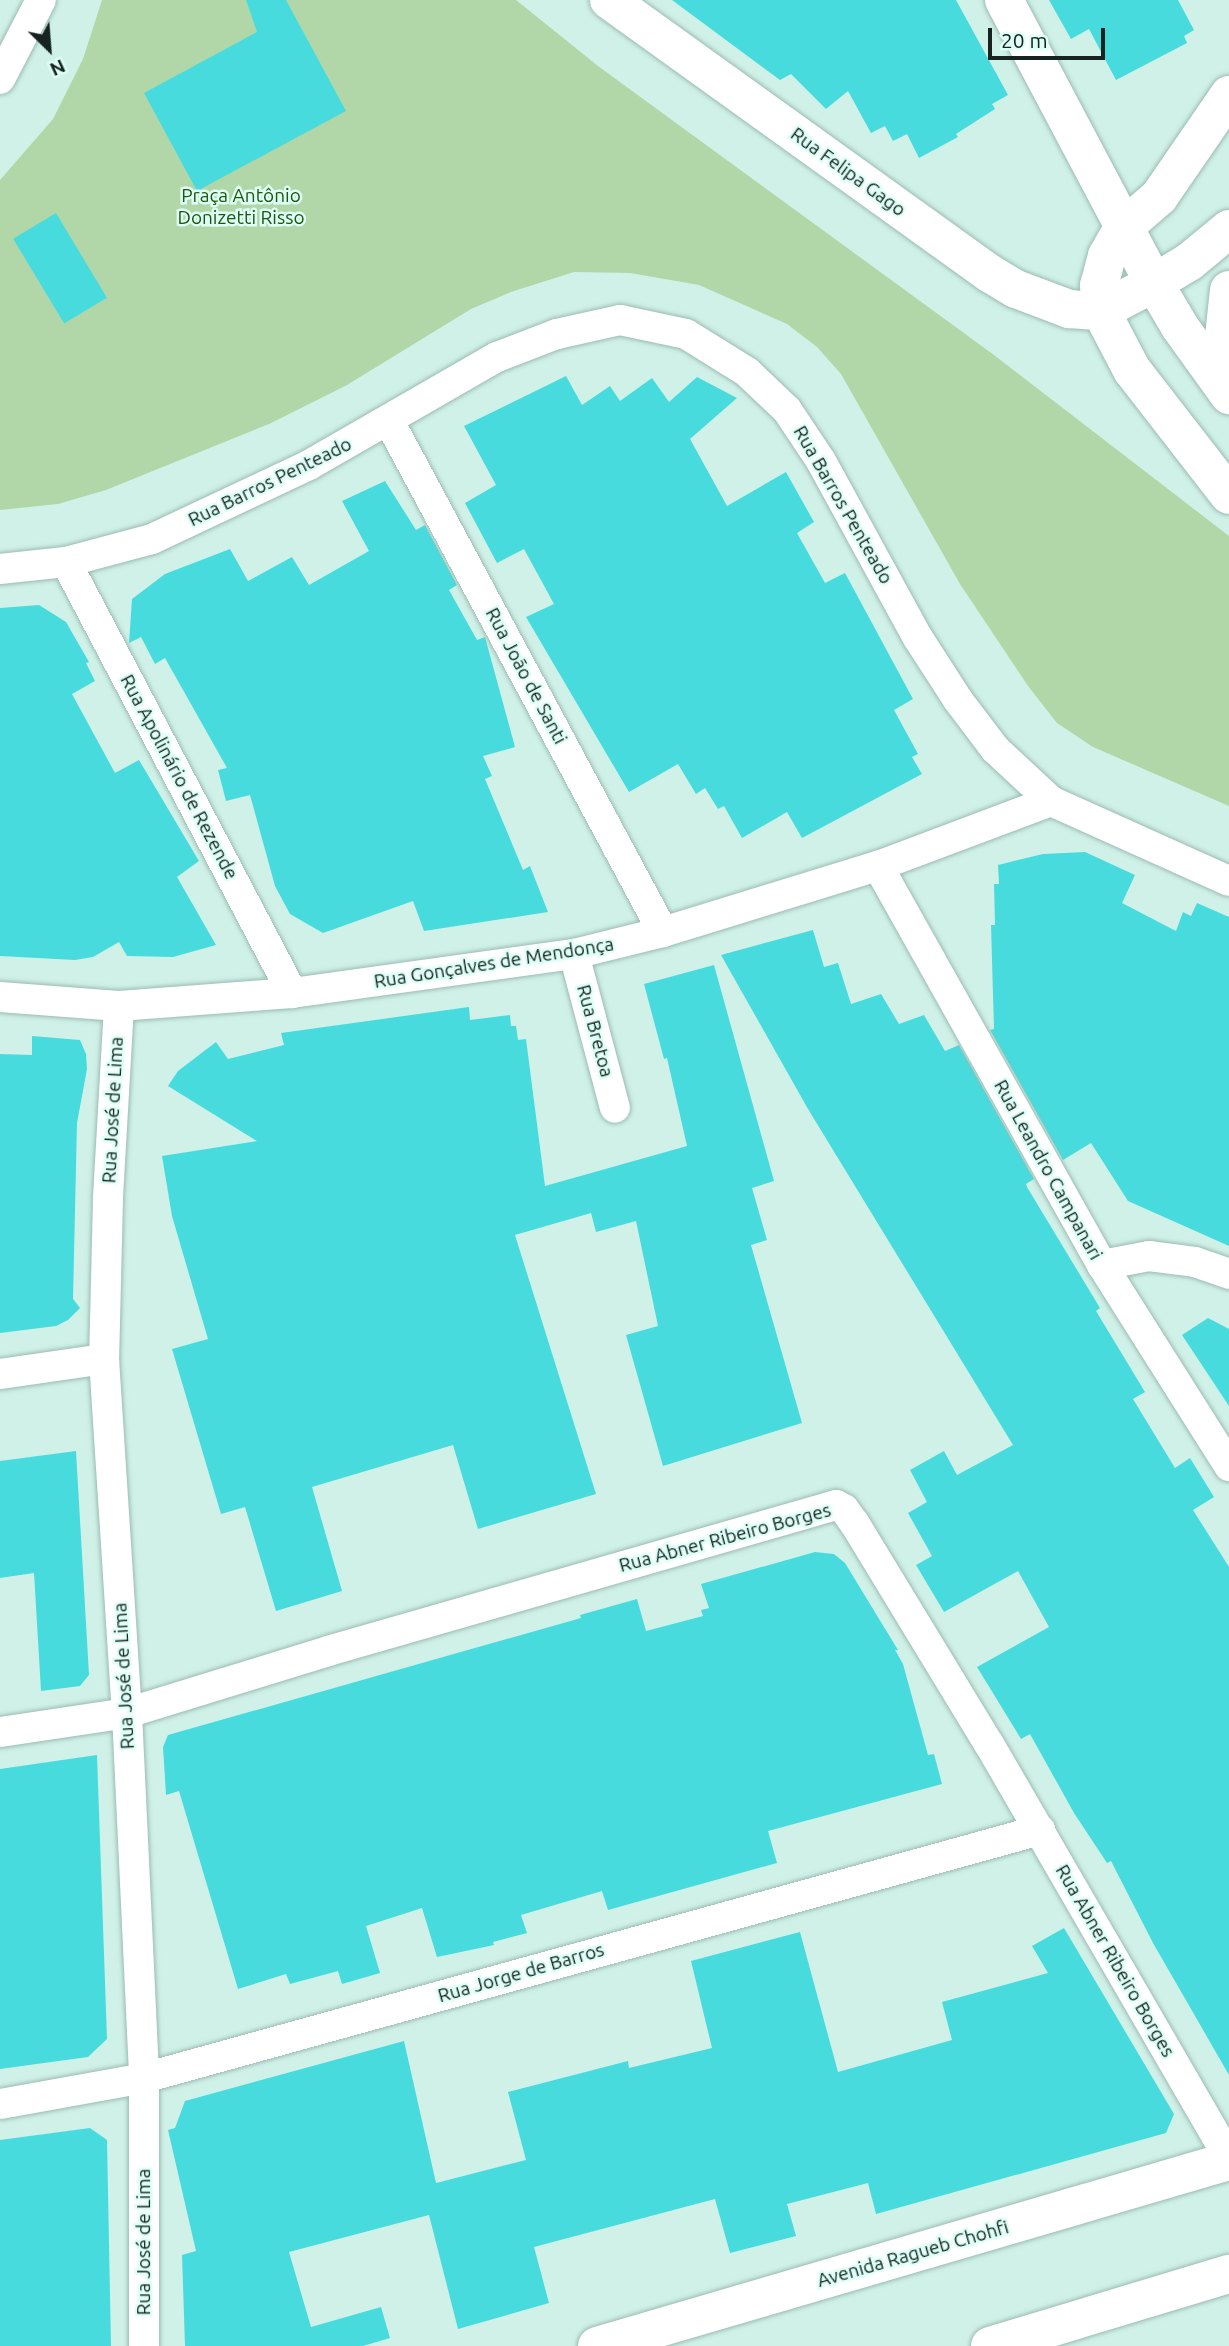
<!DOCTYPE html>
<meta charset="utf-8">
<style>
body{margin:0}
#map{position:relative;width:1229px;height:2346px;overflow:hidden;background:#d0f1e8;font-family:Ubuntu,sans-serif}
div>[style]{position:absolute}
.green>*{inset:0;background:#b1d7a9}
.building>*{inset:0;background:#48dbdd;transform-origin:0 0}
.roads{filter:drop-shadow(0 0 2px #9bbbb3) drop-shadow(0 0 2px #9bbbb3)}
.minor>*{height:30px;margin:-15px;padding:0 15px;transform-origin:15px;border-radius:15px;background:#fff}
.secondary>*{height:38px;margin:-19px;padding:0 19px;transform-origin:19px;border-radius:19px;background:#fff}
.primary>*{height:38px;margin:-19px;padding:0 19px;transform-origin:19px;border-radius:19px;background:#fff}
.trunk>*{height:38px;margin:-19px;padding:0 19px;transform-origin:19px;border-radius:19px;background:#fff}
span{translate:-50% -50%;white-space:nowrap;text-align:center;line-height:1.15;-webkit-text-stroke:5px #ddfff6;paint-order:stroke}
.street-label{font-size:19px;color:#162320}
.park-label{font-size:19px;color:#1d570c}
.north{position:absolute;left:14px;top:14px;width:70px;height:70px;-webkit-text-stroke:5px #ddfff6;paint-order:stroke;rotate:155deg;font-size:19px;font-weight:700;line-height:28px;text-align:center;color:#162320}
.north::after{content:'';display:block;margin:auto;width:24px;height:32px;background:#162320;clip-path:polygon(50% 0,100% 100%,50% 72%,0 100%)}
.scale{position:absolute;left:988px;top:28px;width:117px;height:32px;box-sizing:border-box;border:4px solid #162320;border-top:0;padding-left:9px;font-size:21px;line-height:24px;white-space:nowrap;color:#162320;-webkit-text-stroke:5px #ddfff6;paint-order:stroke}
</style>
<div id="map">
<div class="green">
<div style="clip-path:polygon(102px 0,516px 0,598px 66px,994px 355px,1229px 536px,1229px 806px,1093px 747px,1057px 723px,1028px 686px,960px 584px,841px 374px,817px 347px,787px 324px,699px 285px,630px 273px,574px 272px,511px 292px,471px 309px,347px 385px,269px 424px,106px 490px,58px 504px,0 510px,0 180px,53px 119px,83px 59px)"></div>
</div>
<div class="building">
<div style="clip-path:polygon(246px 0,286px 0,346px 111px,197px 191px,144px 93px,257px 32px)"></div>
<div style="clip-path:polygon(672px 0,956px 0,1008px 95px,992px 104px,995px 109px,956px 134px,958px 137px,919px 158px,907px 134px,893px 141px,885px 126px,871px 133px,848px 91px,826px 109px,791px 74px,780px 80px)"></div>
<div style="clip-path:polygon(1049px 0,1178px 0,1194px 30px,1184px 36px,1187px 43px,1116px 80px,1089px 29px,1071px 39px)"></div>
<div style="left:56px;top:213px;width:99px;height:50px;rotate:59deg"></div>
<div style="clip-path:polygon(566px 376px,582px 405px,610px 386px,620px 401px,652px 378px,669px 402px,697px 377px,737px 398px,690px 439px,727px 506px,786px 472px,814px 522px,797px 533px,825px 583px,845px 573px,913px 699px,894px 710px,918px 754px,912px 757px,922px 774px,802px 838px,787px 812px,742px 838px,724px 806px,718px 809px,705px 788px,696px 794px,678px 764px,629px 792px,526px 617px,554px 604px,524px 549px,497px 563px,465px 503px,496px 485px,464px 426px)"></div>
<div style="clip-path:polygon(385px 481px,416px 530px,425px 525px,457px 585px,449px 590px,477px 640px,485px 637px,515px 747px,483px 756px,492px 776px,485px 779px,523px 870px,530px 866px,548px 912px,424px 931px,413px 901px,323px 933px,290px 914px,275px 886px,250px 795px,226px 801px,218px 770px,227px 768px,165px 658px,155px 664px,141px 637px,129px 643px,132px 599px,165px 574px,230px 549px,248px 581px,292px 557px,309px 585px,369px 551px,342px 501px)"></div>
<div style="clip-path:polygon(39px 605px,66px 622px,89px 662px,86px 663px,95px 681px,72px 694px,115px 773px,139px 760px,199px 861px,177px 877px,216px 945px,173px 957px,127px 956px,119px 942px,93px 957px,75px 960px,0 956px,0 608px)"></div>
<div style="clip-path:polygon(1085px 852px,1135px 875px,1122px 903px,1176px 931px,1183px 912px,1191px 916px,1197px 903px,1229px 917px,1229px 1246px,1128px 1201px,1091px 1143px,1063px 1160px,990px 1030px,994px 1029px,991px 925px,995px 925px,994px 884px,999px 884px,998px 865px,1043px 854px)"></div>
<div style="clip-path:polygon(813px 930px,824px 967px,838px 963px,851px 1004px,881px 994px,899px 1024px,924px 1015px,945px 1051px,959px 1045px,1034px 1179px,1026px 1184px,1027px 1187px,1100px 1308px,1096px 1311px,1145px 1392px,1133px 1399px,1175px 1468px,1190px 1458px,1214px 1497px,1193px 1510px,1229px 1567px,1229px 2075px,1153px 1943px,1111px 1861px,1107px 1863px,1074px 1813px,1030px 1734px,1021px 1739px,977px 1667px,1049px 1627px,1018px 1571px,944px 1612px,916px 1565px,932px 1556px,908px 1513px,927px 1502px,910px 1470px,944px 1451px,957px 1475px,1013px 1445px,808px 1109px,721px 955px)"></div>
<div style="clip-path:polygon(714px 965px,774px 1181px,752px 1188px,767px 1240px,751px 1245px,802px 1423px,663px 1466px,626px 1335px,658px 1326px,636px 1221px,596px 1232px,591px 1213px,515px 1235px,596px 1494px,478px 1529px,453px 1445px,312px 1487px,342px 1591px,276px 1611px,245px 1507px,221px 1514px,172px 1349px,208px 1339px,172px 1216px,162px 1156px,257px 1141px,168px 1086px,178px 1071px,216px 1042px,228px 1059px,284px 1045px,281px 1033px,469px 1007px,470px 1020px,510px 1015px,511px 1026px,516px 1026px,518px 1040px,526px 1039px,545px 1186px,687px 1146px,667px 1058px,664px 1059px,644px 984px)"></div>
<div style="clip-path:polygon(32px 1036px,80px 1040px,86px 1054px,87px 1069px,77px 1123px,73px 1299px,80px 1308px,68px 1320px,56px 1326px,0 1333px,0 1054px,32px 1055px)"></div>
<div style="clip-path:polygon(1208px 1318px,1229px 1329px,1229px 1406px,1182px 1335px)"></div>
<div style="clip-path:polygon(76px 1451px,89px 1675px,80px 1686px,41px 1691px,34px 1573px,0 1578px,0 1461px)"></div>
<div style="clip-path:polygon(815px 1552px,834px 1554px,845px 1563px,898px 1650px,895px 1650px,903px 1664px,928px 1755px,934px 1754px,942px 1784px,768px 1831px,777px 1863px,608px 1910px,602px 1891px,521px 1915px,527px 1933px,493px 1942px,494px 1945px,437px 1957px,422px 1908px,366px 1926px,380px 1973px,342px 1984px,338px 1971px,290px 1984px,286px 1974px,238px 1989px,179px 1791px,166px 1795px,163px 1747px,168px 1735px,581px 1618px,580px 1615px,637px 1599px,646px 1631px,703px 1616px,701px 1610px,709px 1608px,701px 1584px)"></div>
<div style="clip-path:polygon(97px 1755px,107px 2039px,88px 2057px,0 2069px,0 1769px)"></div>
<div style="clip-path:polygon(1064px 1928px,1174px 2114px,1166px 2133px,876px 2214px,868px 2183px,787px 2204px,796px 2236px,730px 2253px,715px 2199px,534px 2247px,549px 2303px,458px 2329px,429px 2215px,289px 2252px,311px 2327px,381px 2307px,390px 2338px,363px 2346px,185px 2346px,182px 2255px,196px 2251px,168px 2130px,175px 2128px,185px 2101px,404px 2041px,436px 2183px,526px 2160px,508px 2092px,628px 2061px,629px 2068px,712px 2048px,691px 1961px,800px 1932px,838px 2072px,952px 2040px,942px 2002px,1048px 1973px,1032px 1946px)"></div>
<div style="clip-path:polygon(90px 2128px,107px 2140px,111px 2346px,0 2346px,0 2140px)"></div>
</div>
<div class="roads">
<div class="minor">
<div style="left:0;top:79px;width:89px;rotate:-62.6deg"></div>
<div style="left:389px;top:421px;width:580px;rotate:61.8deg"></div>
<div style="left:66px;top:562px;width:487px;rotate:62.3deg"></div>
<div style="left:0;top:569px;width:66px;rotate:-6.1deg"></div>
<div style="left:66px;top:562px;width:89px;rotate:-15deg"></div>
<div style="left:152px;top:539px;width:174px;rotate:-25.2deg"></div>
<div style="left:309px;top:465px;width:217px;rotate:-29.9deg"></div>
<div style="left:497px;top:357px;width:64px;rotate:-21deg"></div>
<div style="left:557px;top:334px;width:65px;rotate:-12.5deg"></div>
<div style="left:620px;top:320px;width:67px;rotate:12deg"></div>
<div style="left:686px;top:334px;width:72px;rotate:31.9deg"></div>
<div style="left:747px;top:372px;width:55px;rotate:43.5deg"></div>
<div style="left:787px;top:410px;width:61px;rotate:56.3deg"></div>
<div style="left:821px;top:461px;width:202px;rotate:61.3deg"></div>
<div style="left:918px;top:638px;width:74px;rotate:57.2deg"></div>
<div style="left:958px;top:700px;width:61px;rotate:52.9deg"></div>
<div style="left:995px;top:749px;width:76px;rotate:42.9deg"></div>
<div style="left:1051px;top:801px;width:195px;rotate:24.2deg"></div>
<div style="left:878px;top:866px;width:458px;rotate:60.7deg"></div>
<div style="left:1102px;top:1265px;width:238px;rotate:57.7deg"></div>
<div style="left:574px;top:954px;width:159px;rotate:75.1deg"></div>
<div style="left:0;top:997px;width:119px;rotate:4.3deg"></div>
<div style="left:119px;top:1006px;width:173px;rotate:-4.3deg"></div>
<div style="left:292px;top:993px;width:285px;rotate:-7.9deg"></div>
<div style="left:574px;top:954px;width:92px;rotate:-13.9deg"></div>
<div style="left:663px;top:932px;width:225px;rotate:-17.1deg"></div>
<div style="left:878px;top:866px;width:185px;rotate:-20.6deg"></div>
<div style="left:119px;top:1006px;width:193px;rotate:93.3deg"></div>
<div style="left:108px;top:1199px;width:160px;rotate:91.4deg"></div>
<div style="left:104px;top:1359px;width:355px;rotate:86.3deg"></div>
<div style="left:127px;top:1713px;width:365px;rotate:87.3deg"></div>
<div style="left:144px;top:2078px;width:268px;rotate:90deg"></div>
<div style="left:1102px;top:1265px;width:48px;rotate:-10.8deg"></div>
<div style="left:1149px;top:1256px;width:46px;rotate:7.4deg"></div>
<div style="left:1195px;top:1262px;width:36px;rotate:19deg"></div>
<div style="left:0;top:1374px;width:105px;rotate:-8.2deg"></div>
<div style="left:0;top:1732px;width:128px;rotate:-8.5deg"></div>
<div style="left:127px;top:1713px;width:210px;rotate:-17.1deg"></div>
<div style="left:328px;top:1651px;width:529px;rotate:-16.03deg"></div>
<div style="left:836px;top:1505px;width:9px;rotate:27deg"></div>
<div style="left:844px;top:1509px;width:19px;rotate:54deg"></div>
<div style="left:855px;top:1524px;width:258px;rotate:58.7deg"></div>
<div style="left:989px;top:1744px;width:479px;rotate:59.9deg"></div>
<div style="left:0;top:2104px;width:146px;rotate:-10.2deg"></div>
<div style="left:144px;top:2078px;width:930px;rotate:-15.47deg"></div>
</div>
<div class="secondary">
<div style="left:609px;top:0;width:468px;rotate:35.7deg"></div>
<div style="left:989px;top:273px;width:31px;rotate:31deg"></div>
<div style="left:1016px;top:289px;width:57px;rotate:20.7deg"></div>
<div style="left:1069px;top:309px;width:32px;rotate:4deg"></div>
<div style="left:1101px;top:311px;width:60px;rotate:-27.8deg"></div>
<div style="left:1004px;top:0;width:320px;rotate:62.1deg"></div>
<div style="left:1154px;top:283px;width:51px;rotate:59.4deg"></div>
<div style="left:1180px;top:327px;width:84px;rotate:54.2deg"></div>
<div style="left:1123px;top:228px;width:32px;rotate:120deg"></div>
<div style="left:1107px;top:256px;width:30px;rotate:105deg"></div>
<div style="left:1099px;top:285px;width:26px;rotate:86deg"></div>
<div style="left:1101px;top:311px;width:67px;rotate:62.3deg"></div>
<div style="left:1132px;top:370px;width:158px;rotate:52.2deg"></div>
</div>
<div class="primary">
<div style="left:597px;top:2346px;width:659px;rotate:-16.32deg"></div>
<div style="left:990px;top:2346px;width:250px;rotate:-16.8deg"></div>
</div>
<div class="trunk">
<div style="left:1123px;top:228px;width:48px;rotate:-40.7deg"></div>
<div style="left:1159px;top:197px;width:124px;rotate:-55.5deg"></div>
<div style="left:1154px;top:283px;width:41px;rotate:-31deg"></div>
<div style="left:1189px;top:262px;width:52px;rotate:-39.5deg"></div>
<div style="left:1229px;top:290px;width:65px;rotate:96.1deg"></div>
<div style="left:1222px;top:355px;width:20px;rotate:70deg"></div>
</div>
</div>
<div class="street-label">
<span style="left:848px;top:172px;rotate:36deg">Rua Felipa Gago</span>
<span style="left:270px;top:482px;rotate:-26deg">Rua Barros Penteado</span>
<span style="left:843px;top:505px;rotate:60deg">Rua Barros Penteado</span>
<span style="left:526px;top:676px;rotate:62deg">Rua João de Santi</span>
<span style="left:179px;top:777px;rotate:62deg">Rua Apolinário de Rezende</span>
<span style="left:494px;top:963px;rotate:-9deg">Rua Gonçalves de Mendonça</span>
<span style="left:595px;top:1031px;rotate:75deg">Rua Bretoa</span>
<span style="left:113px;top:1110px;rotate:-87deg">Rua José de Lima</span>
<span style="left:1048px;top:1170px;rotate:61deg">Rua Leandro Campanari</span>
<span style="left:725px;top:1538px;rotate:-15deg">Rua Abner Ribeiro Borges</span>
<span style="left:124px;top:1676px;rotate:-93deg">Rua José de Lima</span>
<span style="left:1115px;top:1961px;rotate:60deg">Rua Abner Ribeiro Borges</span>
<span style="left:521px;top:1973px;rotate:-16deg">Rua Jorge de Barros</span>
<span style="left:144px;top:2242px;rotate:-90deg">Rua José de Lima</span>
<span style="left:913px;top:2254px;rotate:-16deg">Avenida Ragueb Chohfi</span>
</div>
<div class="park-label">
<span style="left:241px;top:207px">Praça Antônio<br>Donizetti Risso</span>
</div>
<div class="north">N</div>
<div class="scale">20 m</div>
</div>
